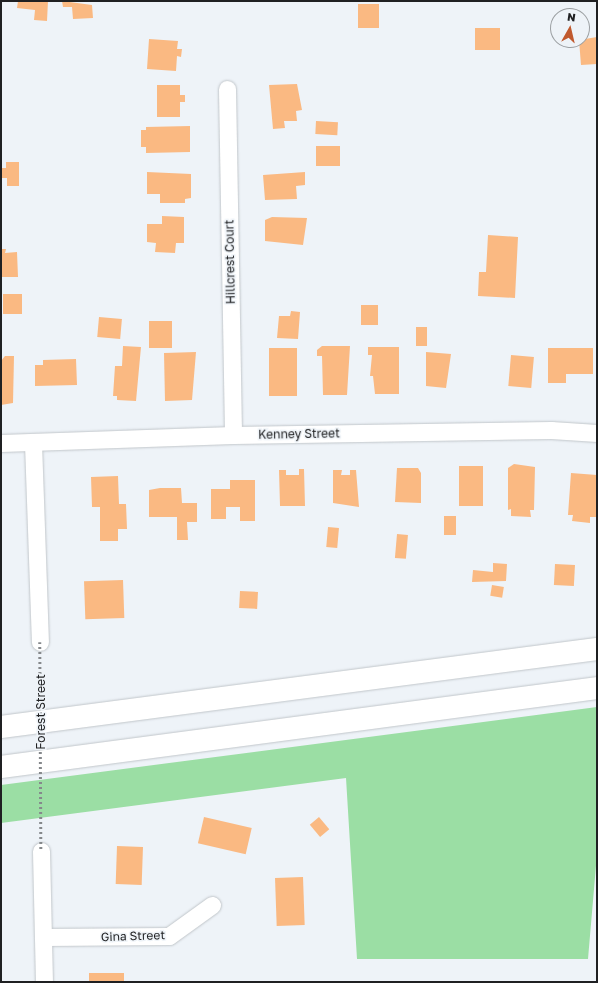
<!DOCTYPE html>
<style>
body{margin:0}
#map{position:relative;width:598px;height:983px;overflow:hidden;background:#eef3f8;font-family:"Golos Text",sans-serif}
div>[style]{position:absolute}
.green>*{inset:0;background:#9bdea4}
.building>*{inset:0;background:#fab982;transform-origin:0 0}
.roads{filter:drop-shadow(0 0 1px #c1c6ca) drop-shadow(0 0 1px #c1c6ca)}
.minor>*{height:17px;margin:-8.5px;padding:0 8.5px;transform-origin:8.5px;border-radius:8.5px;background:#fff}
.trunk>*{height:22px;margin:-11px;padding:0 11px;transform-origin:11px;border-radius:11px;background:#fff}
.path-bridge>*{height:2.5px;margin-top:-1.25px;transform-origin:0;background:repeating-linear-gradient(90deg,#85888b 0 2px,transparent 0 5px)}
span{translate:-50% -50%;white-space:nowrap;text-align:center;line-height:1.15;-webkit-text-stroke:3px #eef3f8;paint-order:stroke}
.street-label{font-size:12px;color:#1f2022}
.frame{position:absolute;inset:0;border:2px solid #1f2022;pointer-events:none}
.north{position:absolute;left:550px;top:8px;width:40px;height:40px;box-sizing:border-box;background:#eef3f8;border:1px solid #9b9fa2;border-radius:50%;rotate:8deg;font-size:11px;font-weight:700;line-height:16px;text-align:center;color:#1f2022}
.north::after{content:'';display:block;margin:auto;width:14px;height:18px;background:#c0592e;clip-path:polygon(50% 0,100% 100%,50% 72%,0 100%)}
</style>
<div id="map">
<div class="green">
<div style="clip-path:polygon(597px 707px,597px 854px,588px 959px,357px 959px,346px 778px,1px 823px,1px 785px)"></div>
</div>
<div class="building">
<div style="clip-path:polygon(18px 1px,48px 1px,47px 21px,34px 20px,35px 10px,17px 8px)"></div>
<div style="clip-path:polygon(62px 1px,92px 5px,93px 18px,73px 19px,72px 7px,63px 7px)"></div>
<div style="left:358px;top:4px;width:21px;height:24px"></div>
<div style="left:475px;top:28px;width:25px;height:22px"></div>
<div style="clip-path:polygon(597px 37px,597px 64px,581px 65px,579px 40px)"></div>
<div style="clip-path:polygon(149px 39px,178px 41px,177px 49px,182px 49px,181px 57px,177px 56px,176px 71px,147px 69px)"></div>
<div style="clip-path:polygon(297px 84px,302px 110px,296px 111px,297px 121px,284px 121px,285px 128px,273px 129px,269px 85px)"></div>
<div style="clip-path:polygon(157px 85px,180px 85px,180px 95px,185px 95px,185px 102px,180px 102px,180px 117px,157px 117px)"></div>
<div style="left:316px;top:121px;width:22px;height:13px;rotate:3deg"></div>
<div style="clip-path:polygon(190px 126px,190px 152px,146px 153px,146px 147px,141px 147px,141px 130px,146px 130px,146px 127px)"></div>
<div style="left:316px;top:146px;width:24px;height:20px"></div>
<div style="clip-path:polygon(6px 162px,19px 162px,19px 186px,7px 186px,7px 178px,1px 178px,1px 168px,6px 168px)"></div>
<div style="clip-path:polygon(147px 172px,191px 174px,191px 198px,185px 199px,185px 203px,160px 203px,160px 194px,147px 194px)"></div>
<div style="clip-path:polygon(305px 172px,305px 185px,296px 186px,297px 199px,265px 200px,263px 175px)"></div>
<div style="clip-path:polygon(162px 216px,184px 217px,184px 243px,176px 243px,175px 253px,155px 252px,156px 243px,147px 242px,147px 224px,162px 224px)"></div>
<div style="clip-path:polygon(272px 217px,307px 218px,303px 245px,265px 241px,265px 220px)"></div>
<div style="clip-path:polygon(488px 235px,518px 237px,515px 298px,478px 296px,479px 272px,486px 272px)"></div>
<div style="clip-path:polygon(1px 249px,6px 249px,5px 253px,17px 252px,18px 277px,1px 277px)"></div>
<div style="left:3px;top:294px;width:19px;height:20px"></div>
<div style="left:361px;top:305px;width:17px;height:20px"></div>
<div style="clip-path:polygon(291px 311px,300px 312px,298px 339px,277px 338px,279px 316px,290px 316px)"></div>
<div style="left:99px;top:317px;width:23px;height:20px;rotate:5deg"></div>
<div style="left:149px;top:321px;width:23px;height:27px"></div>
<div style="left:416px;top:327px;width:11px;height:19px"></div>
<div style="clip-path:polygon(123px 346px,141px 347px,136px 401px,117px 400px,117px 396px,113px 396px,115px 366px,122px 366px)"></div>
<div style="clip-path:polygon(322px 346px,350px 346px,347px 395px,323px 395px,322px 356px,317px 356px,317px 350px)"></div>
<div style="clip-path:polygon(368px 347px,399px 347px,399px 394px,375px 394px,373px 376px,370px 376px,372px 355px,368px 355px)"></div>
<div style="left:297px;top:348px;width:48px;height:28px;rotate:90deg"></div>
<div style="clip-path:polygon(548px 348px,593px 348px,593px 374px,566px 374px,566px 383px,548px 383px)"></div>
<div style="clip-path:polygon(196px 352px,192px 400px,165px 401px,164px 353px)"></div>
<div style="clip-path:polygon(426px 352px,451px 354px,446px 388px,426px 386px)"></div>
<div style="left:511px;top:355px;width:23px;height:31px;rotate:5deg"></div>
<div style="clip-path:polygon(5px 356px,14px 356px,13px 403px,1px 405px,1px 361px)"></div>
<div style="clip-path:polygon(76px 359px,77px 385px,35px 386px,35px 365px,43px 365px,43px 360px)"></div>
<div style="clip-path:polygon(514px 464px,535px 467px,534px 510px,530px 510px,531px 517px,511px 516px,511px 509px,508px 510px,508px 468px)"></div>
<div style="left:459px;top:466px;width:24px;height:40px"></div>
<div style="clip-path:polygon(397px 468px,418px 468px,421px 473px,421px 503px,395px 502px)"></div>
<div style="clip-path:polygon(299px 469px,304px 469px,305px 506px,280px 506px,279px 470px,286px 470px,286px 475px,299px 475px)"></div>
<div style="clip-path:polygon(333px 470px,342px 470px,341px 475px,350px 475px,350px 470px,356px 470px,359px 507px,333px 503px)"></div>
<div style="clip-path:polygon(571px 473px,597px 475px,596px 517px,590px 517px,590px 523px,572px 521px,573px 515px,568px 515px)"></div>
<div style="clip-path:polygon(118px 476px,119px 504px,126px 504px,127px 529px,118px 529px,118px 541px,100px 541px,100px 507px,92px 507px,91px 477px)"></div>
<div style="clip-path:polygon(230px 480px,255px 480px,255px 521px,240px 521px,240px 507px,226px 507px,226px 519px,211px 519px,211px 489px,230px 489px)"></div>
<div style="clip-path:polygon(160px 488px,181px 488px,182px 503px,197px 503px,197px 522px,187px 522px,188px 540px,177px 540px,177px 517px,149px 517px,149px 490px)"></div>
<div style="left:444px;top:516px;width:12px;height:19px"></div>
<div style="left:328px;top:527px;width:11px;height:20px;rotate:5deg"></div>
<div style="left:397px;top:534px;width:11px;height:24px;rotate:5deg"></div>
<div style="clip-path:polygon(493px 563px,507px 564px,506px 581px,472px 582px,473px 570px,493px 572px)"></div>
<div style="left:555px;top:564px;width:20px;height:21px;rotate:3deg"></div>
<div style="left:123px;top:580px;width:38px;height:39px;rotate:88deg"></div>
<div style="left:492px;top:585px;width:12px;height:11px;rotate:9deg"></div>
<div style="left:240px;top:591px;width:18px;height:17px;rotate:3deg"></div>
<div style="left:204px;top:817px;width:49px;height:27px;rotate:13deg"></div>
<div style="left:319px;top:817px;width:16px;height:12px;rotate:50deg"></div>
<div style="left:117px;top:846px;width:26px;height:38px;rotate:2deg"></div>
<div style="left:303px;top:877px;width:48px;height:28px;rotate:88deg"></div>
<div style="left:89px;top:973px;width:35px;height:9px"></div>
</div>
<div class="roads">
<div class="minor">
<div style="left:227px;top:89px;width:346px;rotate:89deg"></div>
<div style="left:1px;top:443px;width:232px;rotate:-2deg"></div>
<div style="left:233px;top:435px;width:318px;rotate:-0.9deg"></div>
<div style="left:551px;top:430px;width:46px;rotate:3.7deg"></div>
<div style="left:33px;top:443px;width:199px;rotate:88deg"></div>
<div style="left:41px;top:851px;width:131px;rotate:88.7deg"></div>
<div style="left:44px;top:937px;width:125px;rotate:-0.5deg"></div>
<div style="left:169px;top:936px;width:53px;rotate:-35.8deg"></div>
</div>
<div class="trunk">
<div style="left:1px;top:727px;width:601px;rotate:-7.46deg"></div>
<div style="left:1px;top:767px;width:601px;rotate:-7.55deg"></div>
</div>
</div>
<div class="path-bridge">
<div style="left:40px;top:642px;width:209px;rotate:89.7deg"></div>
</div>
<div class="street-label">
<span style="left:230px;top:262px;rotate:-91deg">Hillcrest Court</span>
<span style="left:299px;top:434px;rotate:-1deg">Kenney Street</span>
<span style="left:41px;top:712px;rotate:-90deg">Forest Street</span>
<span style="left:133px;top:936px;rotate:-2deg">Gina Street</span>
</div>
<div class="frame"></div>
<div class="north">N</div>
</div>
